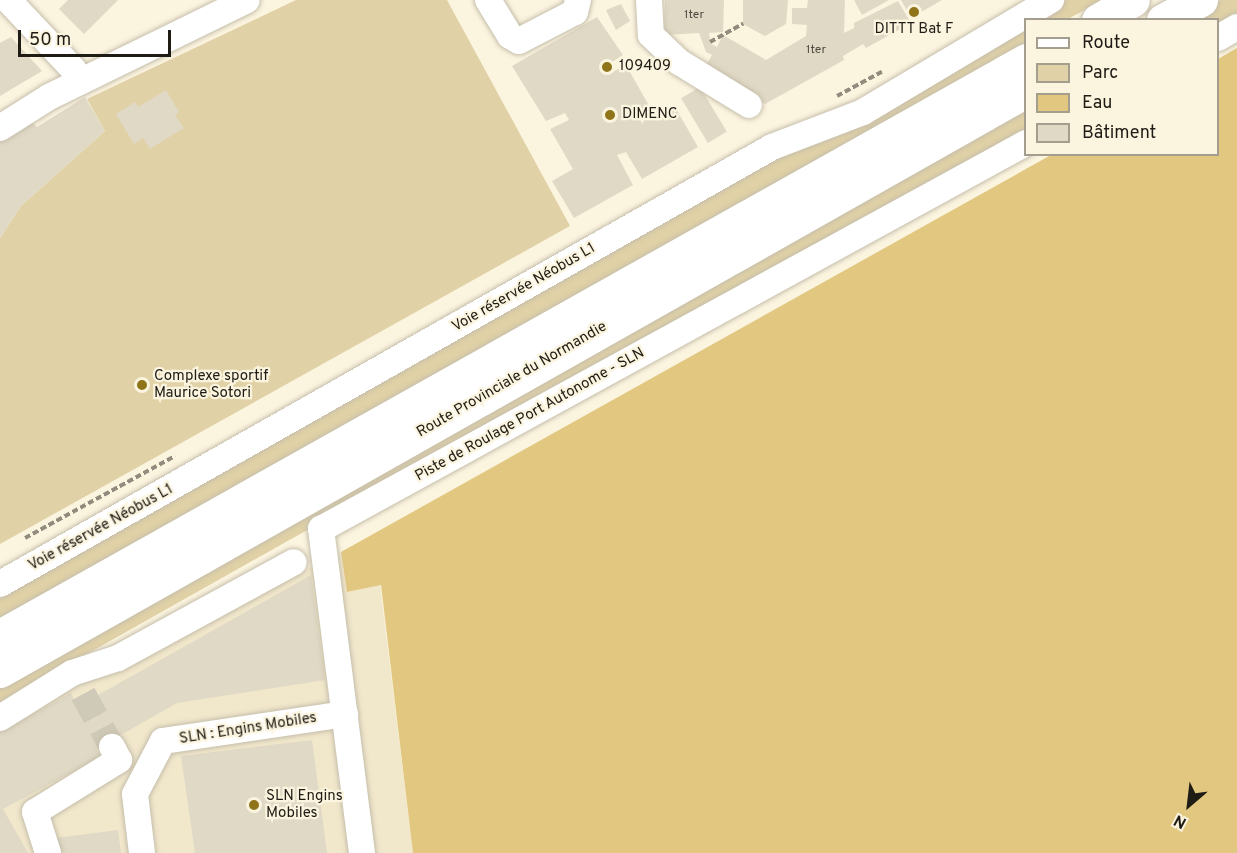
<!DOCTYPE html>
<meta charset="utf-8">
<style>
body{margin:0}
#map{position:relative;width:1237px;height:853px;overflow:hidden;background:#fbf4df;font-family:Overpass,sans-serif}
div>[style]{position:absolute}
.built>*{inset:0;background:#f1e7cb}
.green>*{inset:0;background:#e0d1a6}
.water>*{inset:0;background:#e1c780}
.building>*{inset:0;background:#e0d9c5;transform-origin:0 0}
.minor-tunnel>*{height:26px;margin-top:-13px;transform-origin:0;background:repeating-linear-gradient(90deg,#cfc9b7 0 26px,transparent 0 39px)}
.path>*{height:4px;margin-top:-2px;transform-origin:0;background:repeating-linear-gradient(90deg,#918c7e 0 6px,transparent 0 9px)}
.roads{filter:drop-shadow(0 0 2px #c5beab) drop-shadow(0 0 2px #c5beab)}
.minor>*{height:26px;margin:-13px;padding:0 13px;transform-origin:13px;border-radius:13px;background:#fff}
.major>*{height:33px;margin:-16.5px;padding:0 16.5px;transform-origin:16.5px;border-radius:16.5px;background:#fff}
.dots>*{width:16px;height:16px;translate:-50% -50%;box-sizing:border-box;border:3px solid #fbf4df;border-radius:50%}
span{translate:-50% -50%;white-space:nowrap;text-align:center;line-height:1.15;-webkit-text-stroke:4.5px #fbf4df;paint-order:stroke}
.number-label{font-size:12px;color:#4f4b41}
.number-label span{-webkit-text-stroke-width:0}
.poi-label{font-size:15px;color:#1f1c15}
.left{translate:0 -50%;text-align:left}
.street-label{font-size:15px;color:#1f1c15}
.legend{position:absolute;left:1024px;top:18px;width:195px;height:138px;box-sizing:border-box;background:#fbf4df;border:2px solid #a39e8e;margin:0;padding:8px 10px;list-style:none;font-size:18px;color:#1f1c15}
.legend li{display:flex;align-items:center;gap:12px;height:30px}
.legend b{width:30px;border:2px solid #a39e8e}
.north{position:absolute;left:1159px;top:775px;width:60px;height:60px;-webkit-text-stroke:4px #fbf4df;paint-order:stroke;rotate:208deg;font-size:16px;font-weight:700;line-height:24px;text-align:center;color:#1f1c15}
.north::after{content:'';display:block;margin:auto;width:21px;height:27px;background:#1f1c15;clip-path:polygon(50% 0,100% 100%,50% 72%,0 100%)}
.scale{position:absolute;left:18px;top:30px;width:153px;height:27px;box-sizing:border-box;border:3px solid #1f1c15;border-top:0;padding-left:8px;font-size:18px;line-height:21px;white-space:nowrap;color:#1f1c15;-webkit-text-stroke:4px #fbf4df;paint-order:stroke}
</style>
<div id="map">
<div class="built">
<div style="clip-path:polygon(341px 552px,348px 592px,380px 585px,413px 853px,0 853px,0 725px)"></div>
</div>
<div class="green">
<div style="clip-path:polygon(296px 0,447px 0,570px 226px,0 544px,0 238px,21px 206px,105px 131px,87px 99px)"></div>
<div style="clip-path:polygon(1066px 0,1103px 0,1068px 19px,1032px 20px)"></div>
<div style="clip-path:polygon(1221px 0,1237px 0,1237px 17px,1218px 27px,1218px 20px,1183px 20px)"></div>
<div style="clip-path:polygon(1025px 24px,1025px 43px,0 623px,0 593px,772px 151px)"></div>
<div style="clip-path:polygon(1025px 108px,1025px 133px,442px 454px,0 703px,0 682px)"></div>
</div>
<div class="water">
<div style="clip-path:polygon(1237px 48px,1237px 853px,413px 853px,381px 585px,347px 592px,341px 552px,1051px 155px,1218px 154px,1218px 59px)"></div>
</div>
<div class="building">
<div style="clip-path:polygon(68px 0,118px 0,84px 34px,59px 9px)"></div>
<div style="clip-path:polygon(665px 0,724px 0,723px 32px,709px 33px,711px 44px,717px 47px,723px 35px,766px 60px,806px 36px,807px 25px,792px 24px,792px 8px,807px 8px,808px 0,845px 0,844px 33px,854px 28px,854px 23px,898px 1px,911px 23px,866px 48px,863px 44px,843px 56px,844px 60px,765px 104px,704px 69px,712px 55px,706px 52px,699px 33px,664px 35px)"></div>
<div style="clip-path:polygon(743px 0,788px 0,786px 24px,765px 36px,743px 24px)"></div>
<div style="clip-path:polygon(854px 0,889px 0,862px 15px)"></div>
<div style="clip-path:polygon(901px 0,942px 0,911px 18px)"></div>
<div style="clip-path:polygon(621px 4px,630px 21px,616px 30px,606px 10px)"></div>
<div style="clip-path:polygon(597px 17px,623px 55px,604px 67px,609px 74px,626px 65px,656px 118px,675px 107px,698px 147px,642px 179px,626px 152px,617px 155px,633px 185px,574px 218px,552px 181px,573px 169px,550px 129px,569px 120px,565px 113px,546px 121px,512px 66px)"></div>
<div style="clip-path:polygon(11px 37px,42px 71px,0 96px,0 43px)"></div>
<div style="left:700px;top:87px;width:52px;height:22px;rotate:59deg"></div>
<div style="clip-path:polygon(166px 90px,179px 112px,175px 115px,184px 128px,150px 149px,143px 138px,134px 144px,116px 114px,135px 102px,138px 107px)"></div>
<div style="clip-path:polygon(85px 97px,105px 131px,21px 206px,0 238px,0 142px,32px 122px,37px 127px)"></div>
<div style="clip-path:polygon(311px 575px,325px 680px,177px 703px,96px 749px,100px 757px,3px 809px,28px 853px,0 853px,0 732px,71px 693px,77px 707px)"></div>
<div style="clip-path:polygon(312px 740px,327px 853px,195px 853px,181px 756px)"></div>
<div style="clip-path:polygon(118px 830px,121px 853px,58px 853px,56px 838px)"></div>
</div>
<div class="minor-tunnel">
<div style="left:83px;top:694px;width:60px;rotate:61.3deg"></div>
</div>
<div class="path">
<div style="left:710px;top:42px;width:38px;rotate:-29deg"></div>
<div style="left:837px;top:96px;width:52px;rotate:-28.5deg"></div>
<div style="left:25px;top:538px;width:171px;rotate:-28.7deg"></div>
</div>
<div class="roads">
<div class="minor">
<div style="left:8px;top:0;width:96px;rotate:46.7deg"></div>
<div style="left:488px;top:0;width:42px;rotate:58.6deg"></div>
<div style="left:510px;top:36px;width:10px;rotate:29deg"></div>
<div style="left:519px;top:41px;width:63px;rotate:-27.4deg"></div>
<div style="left:575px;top:12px;width:12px;rotate:-76deg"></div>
<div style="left:649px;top:0;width:35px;rotate:87deg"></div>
<div style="left:651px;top:35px;width:39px;rotate:44deg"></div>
<div style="left:679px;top:62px;width:82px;rotate:31.6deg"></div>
<div style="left:1218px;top:38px;width:22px;rotate:-30deg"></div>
<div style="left:0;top:128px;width:58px;rotate:-32.3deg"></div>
<div style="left:49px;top:97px;width:220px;rotate:-26.1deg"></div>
<div style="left:0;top:584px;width:887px;rotate:-29.51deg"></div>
<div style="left:772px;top:147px;width:97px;rotate:-21deg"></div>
<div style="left:863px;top:112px;width:219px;rotate:-30.8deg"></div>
<div style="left:0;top:718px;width:85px;rotate:-32deg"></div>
<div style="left:72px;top:673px;width:48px;rotate:-18.1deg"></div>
<div style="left:118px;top:658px;width:200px;rotate:-28.6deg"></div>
<div style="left:48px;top:853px;width:43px;rotate:-107.6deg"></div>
<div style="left:35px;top:812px;width:99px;rotate:-31.8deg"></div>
<div style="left:119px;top:760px;width:15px;rotate:-118deg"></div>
<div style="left:142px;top:853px;width:59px;rotate:-96.8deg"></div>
<div style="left:135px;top:794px;width:60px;rotate:-62.2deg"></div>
<div style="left:163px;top:741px;width:184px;rotate:-8.4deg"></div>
<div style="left:362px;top:853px;width:327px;rotate:-97.2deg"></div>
<div style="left:321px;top:529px;width:804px;rotate:-28.7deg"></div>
</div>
<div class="major">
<div style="left:1098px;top:20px;width:40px;rotate:-29.7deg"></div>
<div style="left:1163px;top:20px;width:43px;rotate:-27.8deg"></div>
<div style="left:0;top:636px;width:1177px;rotate:-29.31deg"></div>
<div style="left:0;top:671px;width:1179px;rotate:-29.48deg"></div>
</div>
</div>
<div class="dots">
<div style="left:914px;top:12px;background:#90741a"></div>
<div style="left:607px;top:67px;background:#90741a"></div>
<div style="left:610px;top:115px;background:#90741a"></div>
<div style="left:142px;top:385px;background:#90741a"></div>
<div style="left:254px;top:805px;background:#90741a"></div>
</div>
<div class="number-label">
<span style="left:694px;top:16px">1ter</span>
<span style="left:816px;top:51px">1ter</span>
</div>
<div class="poi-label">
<span style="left:914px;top:30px">DITTT Bat F</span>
<span class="left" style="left:619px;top:67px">109409</span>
<span class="left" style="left:622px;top:115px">DIMENC</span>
<span class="left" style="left:154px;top:385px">Complexe sportif<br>Maurice Sotori</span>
<span class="left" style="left:266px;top:805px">SLN Engins<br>Mobiles</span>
</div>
<div class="street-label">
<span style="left:524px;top:288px;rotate:-30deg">Voie réservée Néobus L1</span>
<span style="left:512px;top:380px;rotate:-30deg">Route Provinciale du Normandie</span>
<span style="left:530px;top:415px;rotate:-29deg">Piste de Roulage Port Autonome - SLN</span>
<span style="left:101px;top:528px;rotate:-29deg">Voie réservée Néobus L1</span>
<span style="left:248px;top:729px;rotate:-9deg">SLN : Engins Mobiles</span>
</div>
<ul class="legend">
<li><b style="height:8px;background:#fff"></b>Route</li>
<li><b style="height:16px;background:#e0d1a6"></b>Parc</li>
<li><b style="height:16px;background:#e1c780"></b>Eau</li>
<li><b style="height:16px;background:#e0d9c5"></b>Bâtiment</li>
</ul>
<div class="north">N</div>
<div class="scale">50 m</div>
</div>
